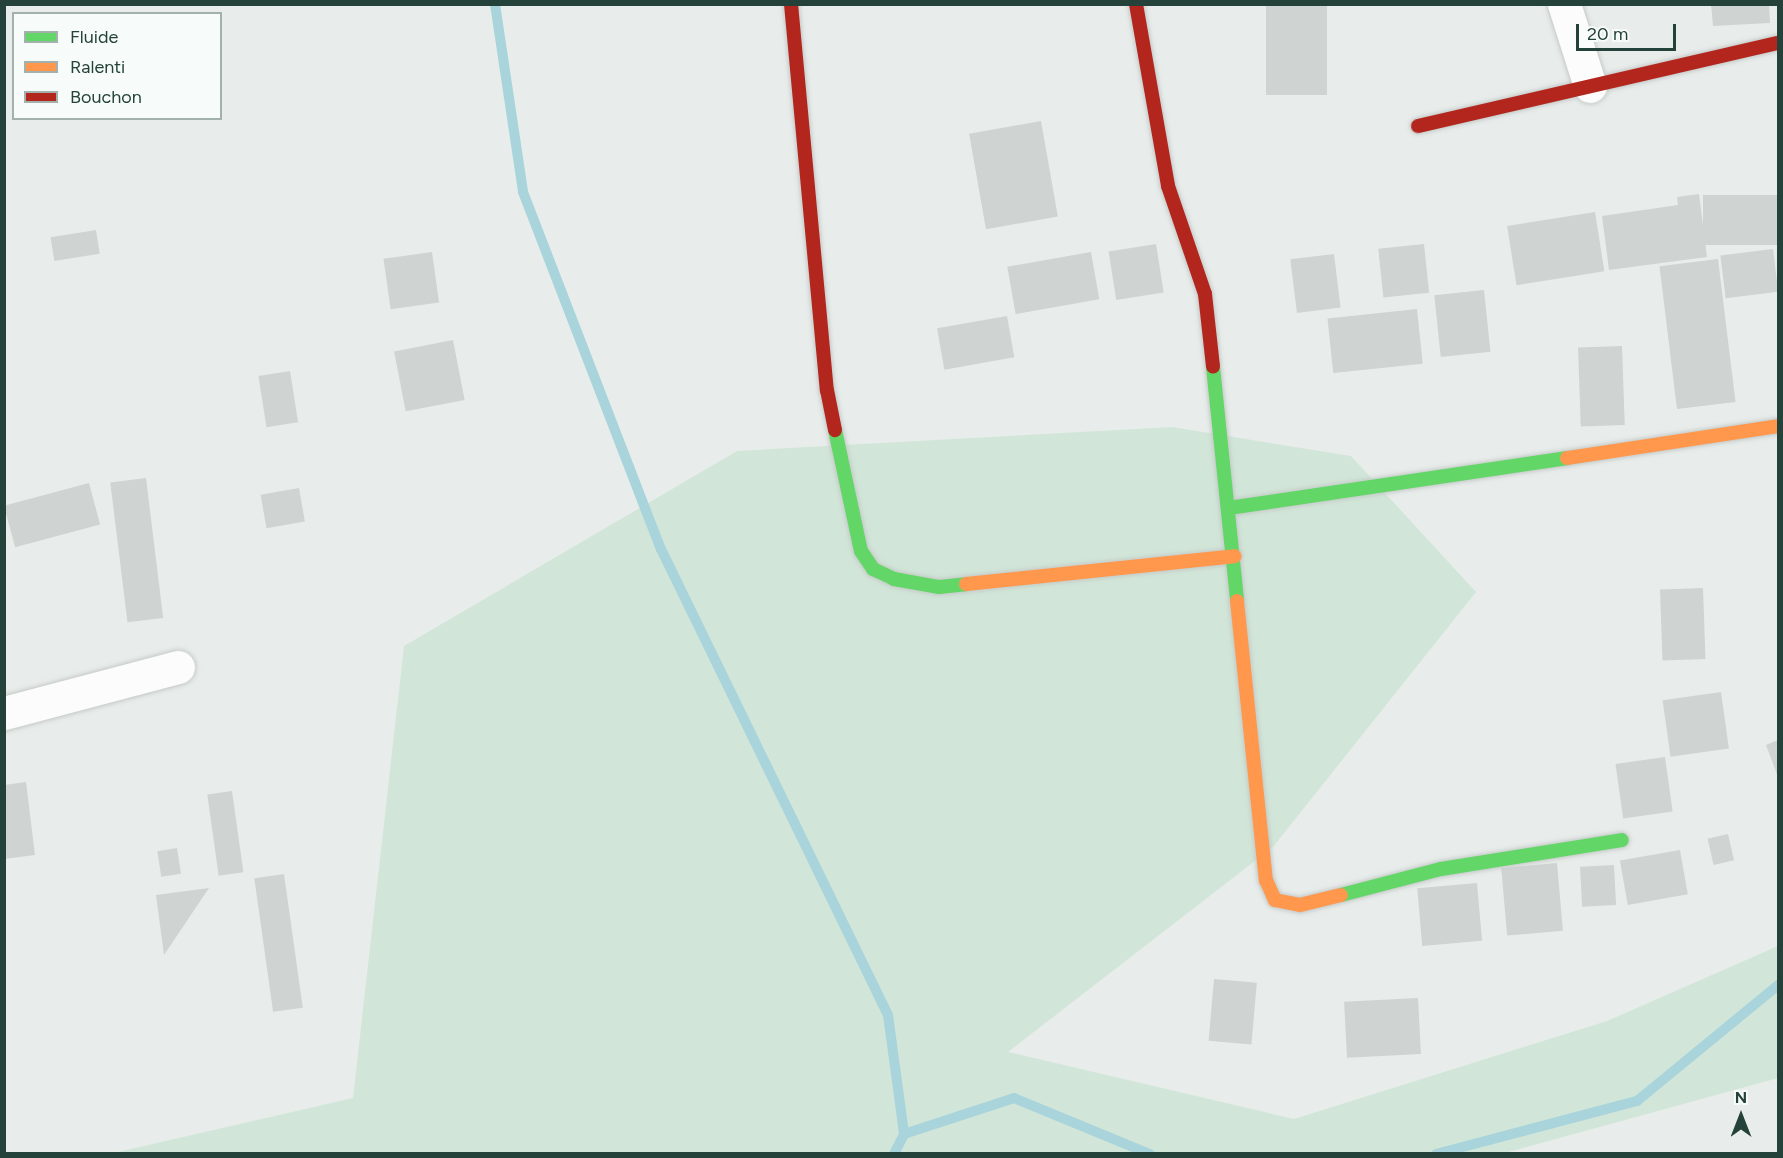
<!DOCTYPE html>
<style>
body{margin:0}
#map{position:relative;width:1783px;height:1158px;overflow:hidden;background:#e8edeb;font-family:Figtree,sans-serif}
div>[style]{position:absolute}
.green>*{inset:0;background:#d1e6d8}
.stream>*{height:10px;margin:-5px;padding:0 5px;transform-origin:5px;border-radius:5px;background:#a9d4db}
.building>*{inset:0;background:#cfd4d2;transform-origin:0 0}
.roads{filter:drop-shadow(0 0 2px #c5cac8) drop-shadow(0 0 2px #c5cac8)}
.street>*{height:33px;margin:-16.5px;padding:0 16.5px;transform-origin:16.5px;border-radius:16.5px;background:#fcfcfc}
.fast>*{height:14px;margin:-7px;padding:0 7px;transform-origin:7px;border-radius:7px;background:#63d668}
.slow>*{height:14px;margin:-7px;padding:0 7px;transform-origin:7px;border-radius:7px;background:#ff974d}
.jam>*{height:14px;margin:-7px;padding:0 7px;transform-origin:7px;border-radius:7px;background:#b3261e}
span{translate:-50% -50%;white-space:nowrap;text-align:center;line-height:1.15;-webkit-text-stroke:4.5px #f7fbf9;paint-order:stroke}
.frame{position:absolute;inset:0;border:6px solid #24423a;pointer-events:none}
.legend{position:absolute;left:12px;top:12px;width:210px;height:108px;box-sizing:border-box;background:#f7fbf9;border:2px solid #a3b1ad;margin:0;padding:8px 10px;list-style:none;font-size:18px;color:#24423a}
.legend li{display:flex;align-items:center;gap:12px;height:30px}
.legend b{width:30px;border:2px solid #a3b1ad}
.north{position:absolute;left:1711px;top:1086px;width:60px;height:60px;-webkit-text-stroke:4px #f7fbf9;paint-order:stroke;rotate:0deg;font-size:16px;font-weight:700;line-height:24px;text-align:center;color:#24423a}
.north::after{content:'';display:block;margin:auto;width:21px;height:27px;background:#24423a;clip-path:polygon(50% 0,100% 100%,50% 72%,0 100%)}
.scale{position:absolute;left:1576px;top:24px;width:100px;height:27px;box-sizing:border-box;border:3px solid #24423a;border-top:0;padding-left:8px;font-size:18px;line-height:21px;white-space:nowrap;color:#24423a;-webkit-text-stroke:4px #f7fbf9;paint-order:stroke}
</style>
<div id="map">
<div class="green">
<div style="clip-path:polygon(1172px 427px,1351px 456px,1476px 592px,1273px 847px,1008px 1052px,1294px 1119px,1607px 1021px,1778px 946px,1778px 1078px,1505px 1153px,109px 1154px,353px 1098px,404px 646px,737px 451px)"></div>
</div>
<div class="stream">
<div style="left:495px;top:4px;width:190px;rotate:81.5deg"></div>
<div style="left:523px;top:192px;width:383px;rotate:68.9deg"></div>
<div style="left:661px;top:549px;width:518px;rotate:64.03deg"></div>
<div style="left:888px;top:1015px;width:120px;rotate:82.3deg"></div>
<div style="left:894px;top:1154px;width:22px;rotate:-63deg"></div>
<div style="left:904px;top:1134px;width:116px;rotate:-18.1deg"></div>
<div style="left:1014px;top:1098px;width:147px;rotate:22.4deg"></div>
<div style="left:1436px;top:1154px;width:208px;rotate:-14.8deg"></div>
<div style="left:1637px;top:1101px;width:183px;rotate:-39.4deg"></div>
</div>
<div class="building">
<div style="left:1266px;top:4px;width:61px;height:91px"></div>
<div style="clip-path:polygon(1711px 4px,1769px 4px,1770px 23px,1713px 26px)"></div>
<div style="left:1041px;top:121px;width:97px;height:73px;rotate:80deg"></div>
<div style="clip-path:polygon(1699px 194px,1707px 257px,1609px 270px,1602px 216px,1678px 205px,1677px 197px)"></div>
<div style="left:1778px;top:195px;width:50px;height:75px;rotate:90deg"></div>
<div style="left:1595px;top:212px;width:60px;height:89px;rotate:81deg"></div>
<div style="left:96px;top:230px;width:24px;height:46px;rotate:81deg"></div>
<div style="left:1156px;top:244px;width:49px;height:48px;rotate:81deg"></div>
<div style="left:1424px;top:244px;width:49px;height:46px;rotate:84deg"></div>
<div style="left:1773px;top:249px;width:43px;height:53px;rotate:83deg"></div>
<div style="left:432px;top:252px;width:51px;height:49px;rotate:82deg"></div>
<div style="left:1091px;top:252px;width:48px;height:85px;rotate:80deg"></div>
<div style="left:1334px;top:254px;width:54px;height:44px;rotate:83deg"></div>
<div style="left:1718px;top:259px;width:144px;height:59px;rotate:83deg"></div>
<div style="left:1484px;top:290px;width:62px;height:50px;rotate:84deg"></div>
<div style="left:1417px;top:309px;width:55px;height:90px;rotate:84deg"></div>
<div style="left:1007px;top:316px;width:42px;height:71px;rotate:80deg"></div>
<div style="left:453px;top:340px;width:61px;height:60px;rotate:79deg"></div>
<div style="left:1622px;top:346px;width:79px;height:44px;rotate:88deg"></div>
<div style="left:290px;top:371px;width:52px;height:32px;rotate:81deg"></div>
<div style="left:146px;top:478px;width:141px;height:36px;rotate:83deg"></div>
<div style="left:89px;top:483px;width:43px;height:88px;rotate:75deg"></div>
<div style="left:299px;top:488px;width:34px;height:39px;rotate:80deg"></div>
<div style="left:1703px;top:588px;width:71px;height:43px;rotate:88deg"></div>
<div style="left:1721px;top:692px;width:57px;height:59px;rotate:82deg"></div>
<div style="clip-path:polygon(1778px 740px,1778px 777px,1766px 745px)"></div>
<div style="left:1665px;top:757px;width:55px;height:50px;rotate:82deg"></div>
<div style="clip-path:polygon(26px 782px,35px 855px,4px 859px,4px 785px)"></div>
<div style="left:232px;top:791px;width:82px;height:25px;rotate:82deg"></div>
<div style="left:1728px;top:834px;width:27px;height:21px;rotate:77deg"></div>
<div style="left:177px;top:848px;width:26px;height:20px;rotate:81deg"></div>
<div style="left:1680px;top:850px;width:45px;height:61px;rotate:80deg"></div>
<div style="left:1557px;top:863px;width:68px;height:56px;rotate:85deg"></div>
<div style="left:1614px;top:865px;width:40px;height:34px;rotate:87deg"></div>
<div style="left:284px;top:874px;width:135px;height:30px;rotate:82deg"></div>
<div style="left:1477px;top:883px;width:58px;height:60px;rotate:85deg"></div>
<div style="clip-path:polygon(209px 888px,164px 955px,156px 895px)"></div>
<div style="left:1214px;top:979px;width:43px;height:62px;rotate:5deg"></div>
<div style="left:1418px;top:998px;width:56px;height:74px;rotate:87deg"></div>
</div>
<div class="roads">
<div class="street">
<div style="left:1564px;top:4px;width:86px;rotate:72.4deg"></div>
<div style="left:4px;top:713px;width:180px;rotate:-14.8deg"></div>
</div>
<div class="fast">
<div style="left:1213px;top:367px;width:235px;rotate:84.1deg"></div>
<div style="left:835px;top:430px;width:124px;rotate:77.9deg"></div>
<div style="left:861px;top:551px;width:22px;rotate:56deg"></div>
<div style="left:873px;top:569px;width:23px;rotate:25deg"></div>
<div style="left:894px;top:579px;width:46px;rotate:10.1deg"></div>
<div style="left:939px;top:587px;width:27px;rotate:-6deg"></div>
<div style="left:1229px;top:508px;width:342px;rotate:-8.4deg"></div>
<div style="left:1341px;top:895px;width:103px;rotate:-14.6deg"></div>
<div style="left:1441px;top:869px;width:183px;rotate:-9.1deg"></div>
</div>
<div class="slow">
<div style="left:1567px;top:458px;width:213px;rotate:-8.6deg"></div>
<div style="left:966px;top:584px;width:270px;rotate:-5.9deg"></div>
<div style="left:1237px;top:601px;width:281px;rotate:84.1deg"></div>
<div style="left:1266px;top:880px;width:22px;rotate:66deg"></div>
<div style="left:1275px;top:900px;width:25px;rotate:11deg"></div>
<div style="left:1300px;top:905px;width:42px;rotate:-13.7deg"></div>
</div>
<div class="jam">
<div style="left:791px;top:4px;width:388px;rotate:84.7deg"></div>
<div style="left:827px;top:390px;width:41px;rotate:78.7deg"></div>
<div style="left:1136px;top:4px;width:185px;rotate:80deg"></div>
<div style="left:1168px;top:186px;width:114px;rotate:71.1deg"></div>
<div style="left:1205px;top:294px;width:73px;rotate:83.7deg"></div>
<div style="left:1418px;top:126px;width:369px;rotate:-13deg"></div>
</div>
</div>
<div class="frame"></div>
<ul class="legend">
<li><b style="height:8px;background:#63d668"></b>Fluide</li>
<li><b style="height:8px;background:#ff974d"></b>Ralenti</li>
<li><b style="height:8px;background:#b3261e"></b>Bouchon</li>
</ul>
<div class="north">N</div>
<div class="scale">20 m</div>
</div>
